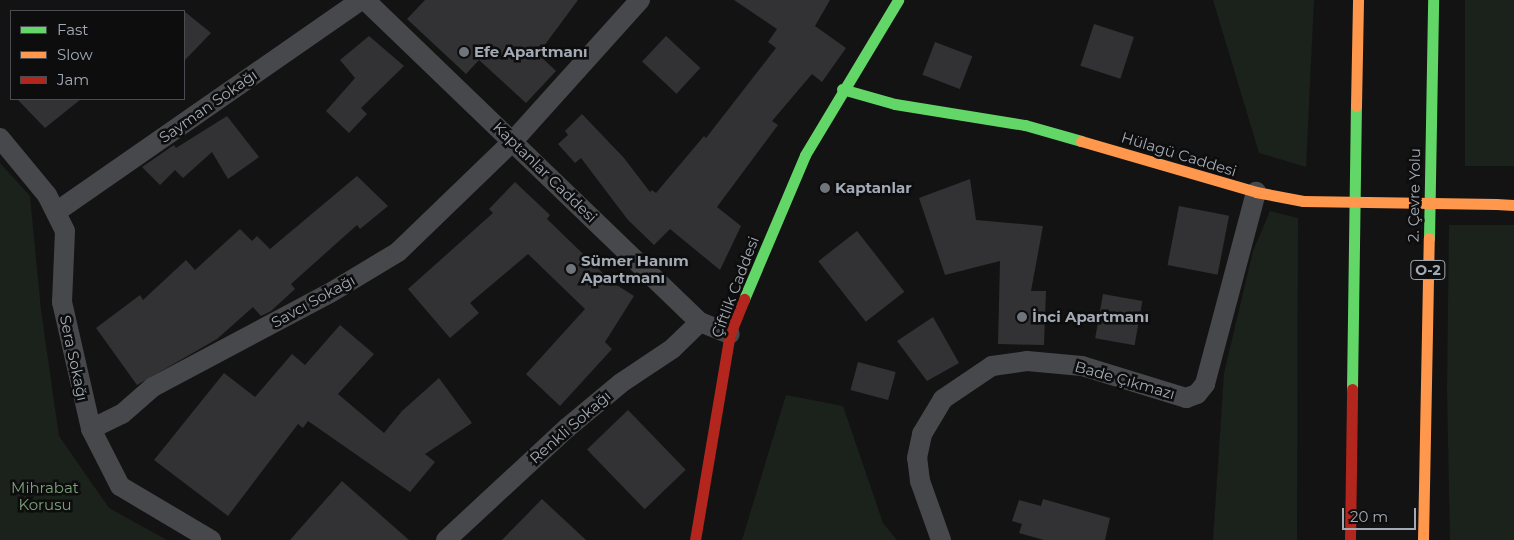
<!DOCTYPE html>
<meta charset="utf-8">
<style>
body{margin:0}
#map{position:relative;width:1514px;height:540px;overflow:hidden;background:#131313;font-family:Montserrat,sans-serif}
div>[style]{position:absolute}
.green>*{inset:0;background:#1b211b;transform-origin:0 0}
.building>*{inset:0;background:#323234;transform-origin:0 0}
.street>*{height:20px;margin:-10px;padding:0 10px;transform-origin:10px;border-radius:10px;background:#47484c}
.fast>*{height:11px;margin:-5.5px;padding:0 5.5px;transform-origin:5.5px;border-radius:5.5px;background:#63d668}
.slow>*{height:11px;margin:-5.5px;padding:0 5.5px;transform-origin:5.5px;border-radius:5.5px;background:#ff974d}
.jam>*{height:11px;margin:-5.5px;padding:0 5.5px;transform-origin:5.5px;border-radius:5.5px;background:#b3261e}
.slow-bridge>*{height:11px;margin:-5.5px;padding:0 5.5px;transform-origin:5.5px;border-radius:5.5px;background:#ff974d}
.dots>*{width:14px;height:14px;translate:-50% -50%;box-sizing:border-box;border:2px solid #0d0d0e;border-radius:50%}
span{translate:-50% -50%;white-space:nowrap;text-align:center;line-height:1.15;-webkit-text-stroke:5px #0d0d0e;paint-order:stroke}
.shield-label span{padding:1px 4px;background:#0d0d0e;border:1px solid;border-radius:4px;-webkit-text-stroke-width:0}
.shield-label{font-size:14px;color:#a2aab5;font-weight:700}
.poi-label{font-size:15px;color:#a2aab5;font-weight:700}
.left{translate:0 -50%;text-align:left}
.street-label{font-size:15px;color:#a2aab5}
.park-label{font-size:15px;color:#7aa178}
.legend{position:absolute;left:10px;top:10px;width:175px;height:90px;box-sizing:border-box;background:#0d0d0e;border:1px solid #494c51;margin:0;padding:6px 9px;list-style:none;font-size:15px;color:#a2aab5}
.legend li{display:flex;align-items:center;gap:10px;height:25px}
.legend b{width:25px;border:1px solid #494c51}
.scale{position:absolute;left:1342px;top:508px;width:74px;height:22px;box-sizing:border-box;border:2px solid #a2aab5;border-top:0;padding-left:6px;font-size:15px;line-height:18px;white-space:nowrap;color:#a2aab5;-webkit-text-stroke:4px #0d0d0e;paint-order:stroke}
</style>
<div id="map">
<div class="green">
<div style="clip-path:polygon(1213px 0,1314px 0,1306px 167px,1259px 153px)"></div>
<div style="left:1465px;top:0;width:49px;height:166px"></div>
<div style="clip-path:polygon(0 163px,30px 196px,41px 310px,59px 436px,109px 508px,167px 540px,0 540px)"></div>
<div style="clip-path:polygon(1270px 211px,1298px 218px,1297px 540px,1213px 540px,1224px 373px,1253px 251px)"></div>
<div style="clip-path:polygon(1449px 225px,1514px 225px,1514px 540px,1450px 540px,1447px 391px)"></div>
<div style="clip-path:polygon(786px 395px,843px 406px,883px 523px,897px 540px,742px 540px)"></div>
</div>
<div class="building">
<div style="clip-path:polygon(425px 0,578px 0,538px 54px,556px 71px,526px 103px,479px 60px,466px 74px,407px 19px)"></div>
<div style="clip-path:polygon(734px 0,830px 0,815px 26px,846px 48px,822px 82px,812px 74px,772px 121px,778px 125px,717px 207px,741px 226px,720px 270px,670px 229px,654px 245px,628px 220px,581px 158px,575px 163px,558px 144px,568px 135px,565px 131px,582px 114px,624px 158px,650px 192px,652px 190px,656px 193px,704px 136px,706px 138px,776px 48px,768px 42px,777px 29px)"></div>
<div style="clip-path:polygon(184px 11px,211px 33px,184px 61px)"></div>
<div style="left:1094px;top:24px;width:42px;height:44px;rotate:18deg"></div>
<div style="clip-path:polygon(369px 36px,404px 66px,361px 108px,367px 114px,349px 133px,326px 111px,355px 78px,340px 60px)"></div>
<div style="left:666px;top:36px;width:47px;height:35px;rotate:43deg"></div>
<div style="left:935px;top:42px;width:40px;height:35px;rotate:21deg"></div>
<div style="clip-path:polygon(17px 99px,81px 99px,45px 128px)"></div>
<div style="clip-path:polygon(227px 116px,259px 157px,228px 179px,212px 152px,183px 178px,175px 170px,160px 185px,142px 167px,174px 145px,176px 148px)"></div>
<div style="clip-path:polygon(357px 176px,388px 206px,360px 229px,357px 225px,291px 284px,295px 289px,271px 311px,261px 316px,253px 307px,217px 339px,137px 385px,96px 328px,140px 295px,143px 300px,186px 260px,195px 270px,240px 229px,252px 241px,257px 236px,270px 249px)"></div>
<div style="clip-path:polygon(970px 179px,976px 220px,1043px 226px,1031px 291px,1046px 291px,1044px 345px,998px 344px,1000px 261px,945px 275px,919px 198px)"></div>
<div style="clip-path:polygon(515px 182px,550px 215px,547px 219px,612px 282px,634px 296px,605px 342px,612px 349px,560px 406px,526px 374px,585px 309px,528px 254px,470px 303px,479px 313px,450px 338px,408px 289px,493px 213px,489px 209px)"></div>
<div style="left:1179px;top:206px;width:51px;height:60px;rotate:11deg"></div>
<div style="left:857px;top:231px;width:77px;height:49px;rotate:52deg"></div>
<div style="left:1103px;top:294px;width:40px;height:45px;rotate:10deg"></div>
<div style="clip-path:polygon(933px 317px,959px 363px,927px 381px,897px 341px)"></div>
<div style="clip-path:polygon(340px 325px,374px 354px,338px 394px,384px 433px,402px 411px,439px 378px,472px 423px,425px 454px,435px 462px,410px 492px,308px 421px,303px 428px,298px 424px,228px 516px,154px 460px,224px 373px,255px 397px,292px 354px,305px 365px)"></div>
<div style="left:858px;top:362px;width:39px;height:29px;rotate:15deg"></div>
<div style="left:628px;top:410px;width:83px;height:57px;rotate:46deg"></div>
<div style="clip-path:polygon(342px 481px,409px 540px,290px 540px)"></div>
<div style="clip-path:polygon(542px 499px,586px 540px,502px 540px)"></div>
<div style="clip-path:polygon(1043px 499px,1110px 518px,1105px 540px,1044px 540px,1019px 533px,1022px 524px,1012px 521px,1019px 500px,1041px 506px)"></div>
</div>
<div class="street">
<div style="left:365px;top:0;width:465px;rotate:43.9deg"></div>
<div style="left:700px;top:322px;width:32px;rotate:22deg"></div>
<div style="left:0;top:138px;width:74px;rotate:50.5deg"></div>
<div style="left:47px;top:195px;width:40px;rotate:63.4deg"></div>
<div style="left:65px;top:231px;width:71px;rotate:92.4deg"></div>
<div style="left:62px;top:302px;width:130px;rotate:77.1deg"></div>
<div style="left:91px;top:429px;width:64px;rotate:63deg"></div>
<div style="left:120px;top:486px;width:106px;rotate:30.7deg"></div>
<div style="left:56px;top:212px;width:371px;rotate:-34.8deg"></div>
<div style="left:91px;top:429px;width:34px;rotate:-26deg"></div>
<div style="left:122px;top:414px;width:41px;rotate:-41.1deg"></div>
<div style="left:153px;top:387px;width:200px;rotate:-28deg"></div>
<div style="left:330px;top:293px;width:79px;rotate:-31.1deg"></div>
<div style="left:398px;top:252px;width:160px;rotate:-44deg"></div>
<div style="left:513px;top:141px;width:190px;rotate:-48deg"></div>
<div style="left:446px;top:540px;width:165px;rotate:-42.8deg"></div>
<div style="left:567px;top:428px;width:70px;rotate:-39.8deg"></div>
<div style="left:621px;top:383px;width:61px;rotate:-33.7deg"></div>
<div style="left:672px;top:349px;width:39px;rotate:-44deg"></div>
<div style="left:941px;top:540px;width:63px;rotate:-109.6deg"></div>
<div style="left:920px;top:481px;width:23px;rotate:-97deg"></div>
<div style="left:917px;top:458px;width:25px;rotate:-78deg"></div>
<div style="left:922px;top:434px;width:41px;rotate:-59deg"></div>
<div style="left:943px;top:399px;width:59px;rotate:-34deg"></div>
<div style="left:992px;top:366px;width:35px;rotate:-8deg"></div>
<div style="left:1027px;top:361px;width:55px;rotate:5.2deg"></div>
<div style="left:1082px;top:366px;width:109px;rotate:17.1deg"></div>
<div style="left:1186px;top:398px;width:12px;rotate:-20deg"></div>
<div style="left:1197px;top:394px;width:13px;rotate:-51deg"></div>
<div style="left:1205px;top:384px;width:199px;rotate:-75.1deg"></div>
</div>
<div class="fast">
<div style="left:842px;top:89px;width:55px;rotate:15.8deg"></div>
<div style="left:895px;top:104px;width:132px;rotate:9.2deg"></div>
<div style="left:1025px;top:125px;width:58px;rotate:15.9deg"></div>
<div style="left:1429px;top:238px;width:238px;rotate:-89deg"></div>
<div style="left:744px;top:299px;width:156px;rotate:-67deg"></div>
<div style="left:805px;top:155px;width:181px;rotate:-59deg"></div>
<div style="left:1352px;top:389px;width:283px;rotate:-89.2deg"></div>
</div>
<div class="slow">
<div style="left:1356px;top:106px;width:106px;rotate:-88.9deg"></div>
<div style="left:1081px;top:141px;width:182px;rotate:16.2deg"></div>
<div style="left:1256px;top:192px;width:48px;rotate:10.8deg"></div>
<div style="left:1496px;top:204px;width:18px;rotate:3deg"></div>
<div style="left:1423px;top:540px;width:302px;rotate:-88.9deg"></div>
</div>
<div class="jam">
<div style="left:695px;top:540px;width:209px;rotate:-80.4deg"></div>
<div style="left:730px;top:334px;width:38px;rotate:-68deg"></div>
<div style="left:1350px;top:540px;width:151px;rotate:-89.2deg"></div>
</div>
<div class="slow-bridge">
<div style="left:1303px;top:201px;width:193px;rotate:0.9deg"></div>
</div>
<div class="dots">
<div style="left:464px;top:52px;background:#70757c"></div>
<div style="left:825px;top:188px;background:#70757c"></div>
<div style="left:571px;top:269px;background:#70757c"></div>
<div style="left:1022px;top:317px;background:#70757c"></div>
</div>
<div class="shield-label">
<span style="left:1428px;top:270px">O-2</span>
</div>
<div class="poi-label">
<span class="left" style="left:474px;top:52px">Efe Apartmanı</span>
<span class="left" style="left:835px;top:188px">Kaptanlar</span>
<span class="left" style="left:581px;top:269px">Sümer Hanım<br>Apartmanı</span>
<span class="left" style="left:1032px;top:317px">İnci Apartmanı</span>
</div>
<div class="street-label">
<span style="left:208px;top:106px;rotate:-35deg">Sayman Sokağı</span>
<span style="left:1179px;top:154px;rotate:17deg">Hülagü Caddesi</span>
<span style="left:545px;top:172px;rotate:44deg">Kaptanlar Caddesi</span>
<span style="left:1414px;top:195px;rotate:-89deg">2. Çevre Yolu</span>
<span style="left:735px;top:287px;rotate:-69deg">Çiftlik Caddesi</span>
<span style="left:313px;top:301px;rotate:-29deg">Savcı Sokağı</span>
<span style="left:74px;top:358px;rotate:78deg">Sera Sokağı</span>
<span style="left:1125px;top:380px;rotate:16deg">Bade Çıkmazı</span>
<span style="left:570px;top:427px;rotate:-41deg">Renkli Sokağı</span>
</div>
<div class="park-label">
<span style="left:45px;top:496px">Mihrabat<br>Korusu</span>
</div>
<ul class="legend">
<li><b style="height:6px;background:#63d668"></b>Fast</li>
<li><b style="height:6px;background:#ff974d"></b>Slow</li>
<li><b style="height:6px;background:#b3261e"></b>Jam</li>
</ul>
<div class="scale">20 m</div>
</div>
